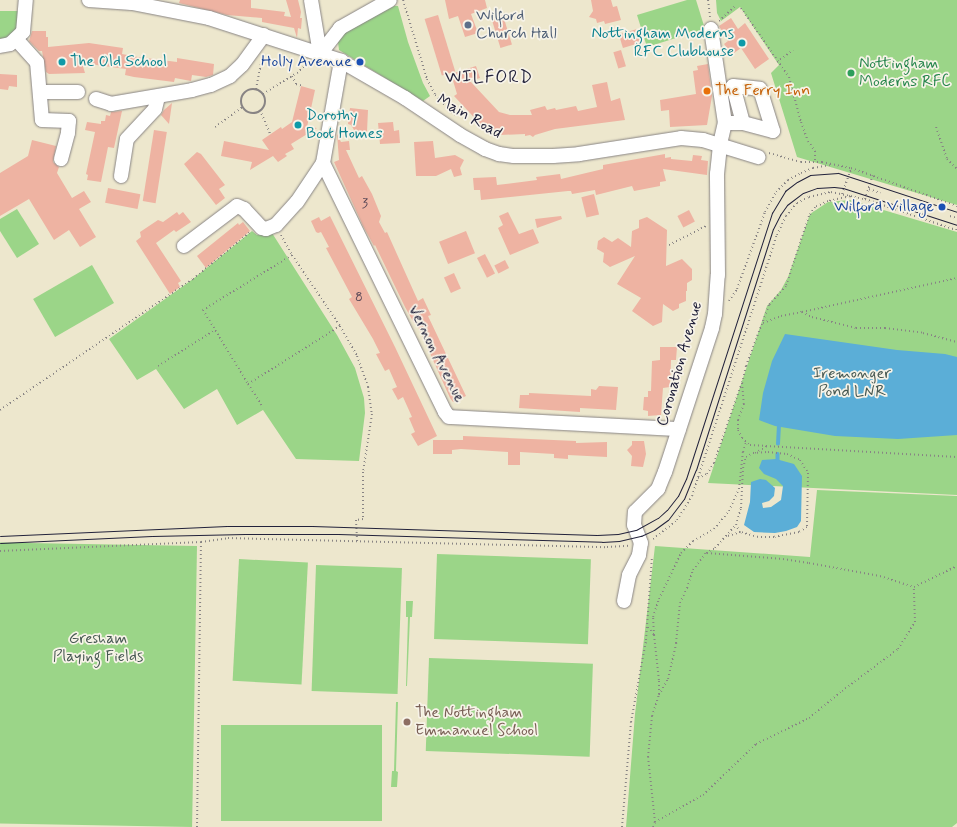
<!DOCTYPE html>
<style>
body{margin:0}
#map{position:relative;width:957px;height:827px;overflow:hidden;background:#ede7cd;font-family:Mynerve,sans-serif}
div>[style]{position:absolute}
.green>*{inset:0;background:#9bd588;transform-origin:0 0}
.water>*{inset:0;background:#5baed7}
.stream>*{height:3.5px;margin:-1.75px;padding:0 1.75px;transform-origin:1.75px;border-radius:1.75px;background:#5baed7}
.building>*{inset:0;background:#eeb3a2;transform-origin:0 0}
.path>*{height:2px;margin-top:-1px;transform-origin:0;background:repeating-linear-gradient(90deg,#888484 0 1px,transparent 0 4px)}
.path>.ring{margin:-1px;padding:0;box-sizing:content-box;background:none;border:2px solid #888484;border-radius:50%}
.roads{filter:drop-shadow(0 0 1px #888484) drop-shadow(0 0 1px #888484)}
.minor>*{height:14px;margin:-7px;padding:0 7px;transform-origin:7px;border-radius:7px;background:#fff}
.tram>*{height:1px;margin:-0.5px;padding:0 0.5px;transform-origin:0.5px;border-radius:0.5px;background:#22223b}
.dots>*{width:11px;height:11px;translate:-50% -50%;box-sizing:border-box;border:2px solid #f7f3e8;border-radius:50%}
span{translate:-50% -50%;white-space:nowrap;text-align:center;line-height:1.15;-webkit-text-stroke:3.5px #f7f3e8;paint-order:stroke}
.number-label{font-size:14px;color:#554655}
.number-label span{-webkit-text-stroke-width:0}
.service-label{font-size:16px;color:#4e5e75}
.left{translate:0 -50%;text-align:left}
.culture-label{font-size:16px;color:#0d838f}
.right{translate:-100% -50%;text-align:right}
.transit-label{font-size:16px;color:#164399}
.leisure-label{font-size:16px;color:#27864d}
.food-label{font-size:16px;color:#c56008}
.street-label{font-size:16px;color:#22223b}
.park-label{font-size:16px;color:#465852}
.education-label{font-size:16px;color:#785e54}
.quarter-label{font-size:18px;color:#22223b;letter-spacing:1px}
</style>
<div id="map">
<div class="green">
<div style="clip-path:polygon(687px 0,696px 0,705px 29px,647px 47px,637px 15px)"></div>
<div style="clip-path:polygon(716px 0,957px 0,957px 205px,797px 157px,771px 73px,779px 65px,740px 7px,721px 21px,717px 13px)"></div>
<div style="clip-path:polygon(394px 6px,398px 6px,408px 42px,423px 83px,430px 96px,423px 101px,339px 50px,338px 42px,344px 33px)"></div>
<div style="clip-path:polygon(0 11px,20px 11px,19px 26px,7px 39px,0 41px)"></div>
<div style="clip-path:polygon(850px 200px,957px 232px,957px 495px,708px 483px,767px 306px,781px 290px,788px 277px,810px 214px,828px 202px)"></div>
<div style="clip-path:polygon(17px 209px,39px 244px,17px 258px,0 231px,0 219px)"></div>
<div style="clip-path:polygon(252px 231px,257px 235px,272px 233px,337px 335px,355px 368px,364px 398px,365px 413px,359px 461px,296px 459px,263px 410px,237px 425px,217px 389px,184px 409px,156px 369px,137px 380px,109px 339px,193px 279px)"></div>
<div style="left:92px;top:265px;width:44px;height:68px;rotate:60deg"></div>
<div style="clip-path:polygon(817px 490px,957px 496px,957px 823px,952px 827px,626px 827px,635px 714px,655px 546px,810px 557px)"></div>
<div style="left:197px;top:546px;width:281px;height:197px;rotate:91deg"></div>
<div style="left:437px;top:554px;width:154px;height:85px;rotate:2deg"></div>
<div style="left:239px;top:559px;width:69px;height:122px;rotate:3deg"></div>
<div style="left:316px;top:565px;width:86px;height:126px;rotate:2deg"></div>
<div style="clip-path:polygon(406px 601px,413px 601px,412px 617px,410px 617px,407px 686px,406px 686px,408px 617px,406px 617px)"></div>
<div style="left:429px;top:658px;width:164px;height:93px;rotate:2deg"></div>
<div style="clip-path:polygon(396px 702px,398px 702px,396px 771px,398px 772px,397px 787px,391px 787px,392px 771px,394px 771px)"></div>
<div style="left:221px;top:725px;width:161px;height:96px"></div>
</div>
<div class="water">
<div style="clip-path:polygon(785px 334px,897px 350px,945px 354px,957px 357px,957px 435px,898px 439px,835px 436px,775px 426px,759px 420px,763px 393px,772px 361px)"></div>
<div style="clip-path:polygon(776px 459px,794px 464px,802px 476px,801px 521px,797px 527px,786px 531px,775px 533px,754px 532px,744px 525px,750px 502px,751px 482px,760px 479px,766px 480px,775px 488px,774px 496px,769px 501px,762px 503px,763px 508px,771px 507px,781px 500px,783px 486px,776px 479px,764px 474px,759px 468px,762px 460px)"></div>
</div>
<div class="stream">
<div style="left:778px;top:444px;width:17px;rotate:-87deg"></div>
<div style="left:778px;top:454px;width:5px;rotate:90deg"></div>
</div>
<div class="building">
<div style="clip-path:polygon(180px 0,251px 0,251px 8px,285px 12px,284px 16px,291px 17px,286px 0,298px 0,301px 12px,300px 18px,302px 18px,301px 29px,298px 28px,297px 38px,294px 28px,262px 22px,262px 18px,227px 15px,179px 3px)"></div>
<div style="clip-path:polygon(445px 0,485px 0,487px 8px,471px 14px,478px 33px,465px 37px,458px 16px,449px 19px)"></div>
<div style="clip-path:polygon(591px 0,611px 0,613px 7px,617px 6px,621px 20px,605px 24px,604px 21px,597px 23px,596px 19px,589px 17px,593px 11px)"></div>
<div style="left:502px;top:12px;width:34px;height:12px;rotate:73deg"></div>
<div style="left:438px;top:15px;width:59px;height:14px;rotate:73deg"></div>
<div style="clip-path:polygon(731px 18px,738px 29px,745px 23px,769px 59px,755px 69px,741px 48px,734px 53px,733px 51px,731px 53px,724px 44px,728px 41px,719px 26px)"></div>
<div style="left:637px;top:29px;width:14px;height:19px;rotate:73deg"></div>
<div style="clip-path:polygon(32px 31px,46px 31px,46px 37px,48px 37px,48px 47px,89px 43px,123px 48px,122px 54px,138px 57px,177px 62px,177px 58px,214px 64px,213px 75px,206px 77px,192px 75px,191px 81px,175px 78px,174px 82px,134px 77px,125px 75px,126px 69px,82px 63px,85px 73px,49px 74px,46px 72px,42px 51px,39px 51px,29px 41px)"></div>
<div style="left:621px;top:50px;width:17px;height:8px;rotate:73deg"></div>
<div style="clip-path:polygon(708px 64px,712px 96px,707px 125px,670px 127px,669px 110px,661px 111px,660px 100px,696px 94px,693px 71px,698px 70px,697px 66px)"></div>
<div style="clip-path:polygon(476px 66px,480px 78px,470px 81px,499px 112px,510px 115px,532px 115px,530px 110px,545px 106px,547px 110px,555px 108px,556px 110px,576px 106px,578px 111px,597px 107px,592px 85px,607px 82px,611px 101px,620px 98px,625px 120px,555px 129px,535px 135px,533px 137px,530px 135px,525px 136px,525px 134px,500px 135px,494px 133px,484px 128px,454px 96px,457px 94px,451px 74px)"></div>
<div style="clip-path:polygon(0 74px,17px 75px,17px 87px,9px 86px,8px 90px,0 89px)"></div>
<div style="clip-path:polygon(301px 86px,315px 90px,307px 127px,317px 128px,291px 144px,294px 149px,285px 154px,287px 156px,278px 162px,273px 156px,250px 170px,252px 162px,221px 156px,224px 141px,269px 150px,262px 140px,281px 127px,282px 129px,292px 122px)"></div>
<div style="clip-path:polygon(172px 103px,169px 124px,161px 115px,164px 110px)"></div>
<div style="clip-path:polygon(350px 108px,368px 110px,367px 132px,354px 130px,351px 125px,348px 124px)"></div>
<div style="clip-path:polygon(122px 111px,114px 148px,108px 147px,101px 182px,87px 180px,88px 175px,86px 174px,95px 132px,85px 130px,87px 122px,101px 124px,101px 121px,105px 121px,106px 115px,110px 116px,111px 112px)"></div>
<div style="clip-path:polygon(393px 122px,394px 131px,399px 130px,400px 143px,380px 144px,378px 123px)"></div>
<div style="left:154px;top:130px;width:13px;height:72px;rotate:9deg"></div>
<div style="clip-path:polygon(337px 134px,341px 142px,349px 141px,350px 150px,346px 150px,359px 178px,362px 176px,372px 194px,381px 216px,379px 222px,385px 233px,387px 232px,418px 301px,423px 298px,431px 315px,428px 316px,466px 396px,453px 402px,450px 398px,416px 322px,414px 323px,405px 307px,375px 245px,374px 246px,363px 226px,334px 162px,339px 160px)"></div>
<div style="clip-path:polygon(32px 140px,56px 146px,53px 162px,59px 167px,57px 173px,72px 198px,84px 191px,91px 202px,79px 209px,96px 237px,80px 247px,69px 230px,54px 240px,29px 199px,0 216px,0 173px,28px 156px)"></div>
<div style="clip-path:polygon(433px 141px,435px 158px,455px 155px,464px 160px,460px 168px,462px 175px,454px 177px,451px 169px,436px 176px,416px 176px,414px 142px)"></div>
<div style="clip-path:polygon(197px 152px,201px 154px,225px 185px,219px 189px,225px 198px,216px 205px,184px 164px)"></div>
<div style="clip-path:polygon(665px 154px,665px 158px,671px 157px,671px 159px,692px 161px,693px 155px,702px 156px,701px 160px,708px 161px,707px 175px,663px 169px,666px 181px,660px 182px,660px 186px,634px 191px,632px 186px,596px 195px,595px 190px,572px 194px,571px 191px,568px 191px,481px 200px,480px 190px,474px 190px,473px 178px,496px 177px,497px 185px,537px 180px,536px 177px,560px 174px,561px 179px,603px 169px,603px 165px)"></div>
<div style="left:108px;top:188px;width:33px;height:15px;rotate:11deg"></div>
<div style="left:594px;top:194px;width:21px;height:13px;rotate:76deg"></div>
<div style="left:689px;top:210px;width:13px;height:13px;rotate:63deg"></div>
<div style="clip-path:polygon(177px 212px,179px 215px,183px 212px,191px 222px,176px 232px,174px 230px,156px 243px,181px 281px,178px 283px,180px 287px,170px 294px,136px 241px,141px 237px,140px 232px,158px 220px,163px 222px)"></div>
<div style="clip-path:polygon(508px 212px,519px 234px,533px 229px,539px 243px,510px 255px,498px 228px,503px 225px,499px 216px)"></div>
<div style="clip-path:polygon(330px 216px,395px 347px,437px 436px,418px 446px,411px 434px,415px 432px,409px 418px,412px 417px,403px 397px,398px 400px,392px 389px,397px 387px,389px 369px,385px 371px,376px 354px,380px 353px,373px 339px,349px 299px,352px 297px,326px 248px,329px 247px,321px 232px,318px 233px,316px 232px,311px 221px,319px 217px,321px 221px)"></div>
<div style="clip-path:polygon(561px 216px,562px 219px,537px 228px,535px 219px)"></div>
<div style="clip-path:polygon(647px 217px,667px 230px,666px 266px,682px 259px,692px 269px,692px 280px,687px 283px,687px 291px,686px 291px,686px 301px,679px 304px,679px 308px,673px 311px,663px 304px,662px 322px,653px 326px,632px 311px,641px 298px,617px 284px,635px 256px,610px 267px,603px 262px,604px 253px,597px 249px,598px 241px,604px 237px,612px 242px,618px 238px,631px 247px,632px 231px,639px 228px,639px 220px)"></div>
<div style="clip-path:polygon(243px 222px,250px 231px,206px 268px,197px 256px,238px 223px,239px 225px)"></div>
<div style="left:466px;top:231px;width:24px;height:29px;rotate:68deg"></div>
<div style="left:485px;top:254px;width:22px;height:9px;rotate:63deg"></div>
<div style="left:505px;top:260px;width:9px;height:12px;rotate:63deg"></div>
<div style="left:454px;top:273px;width:17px;height:11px;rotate:66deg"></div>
<div style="clip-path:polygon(660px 347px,677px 347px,676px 360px,671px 360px,670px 387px,663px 388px,661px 415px,648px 416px,648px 411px,643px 410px,644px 397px,648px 397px,648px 391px,651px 391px,652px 361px,660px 360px)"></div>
<div style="clip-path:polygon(599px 386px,618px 387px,616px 410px,580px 408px,580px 412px,519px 408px,520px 395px,529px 395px,529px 393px,591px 396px,591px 389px,596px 390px)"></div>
<div style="clip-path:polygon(463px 436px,576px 441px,576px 443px,607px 442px,607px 457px,568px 455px,568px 459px,554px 458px,554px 454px,520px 452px,520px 465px,508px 465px,508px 452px,461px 449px,452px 450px,452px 454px,433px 454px,433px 440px,463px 440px)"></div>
<div style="clip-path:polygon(632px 441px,644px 441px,646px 454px,643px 467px,631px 466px,632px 456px,627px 450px,632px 445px)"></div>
</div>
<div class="path">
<div style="left:403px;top:0;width:83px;rotate:73.1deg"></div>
<div style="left:427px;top:79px;width:18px;rotate:63deg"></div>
<div style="left:435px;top:95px;width:28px;rotate:45deg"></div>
<div style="left:708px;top:0;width:17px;rotate:83deg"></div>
<div style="left:741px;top:8px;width:84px;rotate:55.2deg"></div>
<div style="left:789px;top:77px;width:47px;rotate:75.1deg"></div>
<div style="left:801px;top:122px;width:20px;rotate:70deg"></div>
<div style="left:808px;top:141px;width:12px;rotate:55deg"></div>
<div style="left:815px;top:151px;width:11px;rotate:90deg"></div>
<div style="left:719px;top:21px;width:21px;rotate:-43deg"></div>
<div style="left:777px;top:62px;width:20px;rotate:-37deg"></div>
<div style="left:292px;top:76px;width:9px;rotate:63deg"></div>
<div style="left:296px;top:84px;width:7px;rotate:16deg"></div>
<div style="left:256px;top:89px;width:26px;rotate:-79deg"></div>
<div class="ring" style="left:241px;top:89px;width:22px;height:22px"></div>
<div style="left:263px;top:94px;width:40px;rotate:-32deg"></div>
<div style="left:297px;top:73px;width:15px;rotate:-42deg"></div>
<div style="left:260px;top:110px;width:26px;rotate:67deg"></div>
<div style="left:215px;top:127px;width:34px;rotate:-36deg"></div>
<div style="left:936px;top:127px;width:34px;rotate:71deg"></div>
<div style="left:947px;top:159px;width:14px;rotate:45deg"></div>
<div style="left:769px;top:153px;width:33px;rotate:16deg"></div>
<div style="left:801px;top:162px;width:21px"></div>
<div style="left:822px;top:162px;width:30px;rotate:12deg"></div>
<div style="left:851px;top:168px;width:113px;rotate:19.7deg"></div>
<div style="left:869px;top:189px;width:12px;rotate:20deg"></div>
<div style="left:842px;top:194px;width:27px;rotate:-70deg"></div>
<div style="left:850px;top:196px;width:23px;rotate:167deg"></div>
<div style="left:828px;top:201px;width:14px;rotate:155deg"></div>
<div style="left:815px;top:207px;width:11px;rotate:124deg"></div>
<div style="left:809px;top:216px;width:74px;rotate:108.2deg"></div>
<div style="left:786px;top:286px;width:25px;rotate:132deg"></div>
<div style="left:769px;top:305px;width:65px;rotate:110.7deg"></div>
<div style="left:746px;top:366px;width:17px;rotate:103deg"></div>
<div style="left:742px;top:383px;width:21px;rotate:85deg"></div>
<div style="left:744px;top:404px;width:17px;rotate:111deg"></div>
<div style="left:738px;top:420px;width:10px;rotate:90deg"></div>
<div style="left:738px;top:430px;width:9px;rotate:63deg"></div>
<div style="left:742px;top:438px;width:11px;rotate:41deg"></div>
<div style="left:750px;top:445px;width:207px;rotate:3.3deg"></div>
<div style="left:865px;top:199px;width:25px;rotate:-72deg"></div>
<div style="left:950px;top:216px;width:7px;rotate:16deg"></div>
<div style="left:281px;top:235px;width:23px;rotate:61deg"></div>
<div style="left:292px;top:255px;width:86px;rotate:55.9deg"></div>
<div style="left:340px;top:326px;width:34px;rotate:60deg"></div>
<div style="left:357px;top:356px;width:33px;rotate:70deg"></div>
<div style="left:368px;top:387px;width:27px;rotate:82deg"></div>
<div style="left:372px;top:414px;width:59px;rotate:98.8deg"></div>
<div style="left:363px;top:472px;width:47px;rotate:90deg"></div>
<div style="left:363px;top:519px;width:7px;rotate:172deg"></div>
<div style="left:356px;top:520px;width:21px;rotate:87deg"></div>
<div style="left:669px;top:245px;width:42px;rotate:-27.2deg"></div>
<div style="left:292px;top:255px;width:105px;rotate:148.3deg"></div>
<div style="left:203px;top:310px;width:87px;rotate:58.7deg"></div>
<div style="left:248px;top:384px;width:109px;rotate:-32.2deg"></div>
<div style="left:729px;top:301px;width:14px;rotate:-56deg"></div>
<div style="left:737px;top:289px;width:82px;rotate:-70deg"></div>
<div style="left:765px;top:212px;width:23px;rotate:-61deg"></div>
<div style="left:776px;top:192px;width:17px;rotate:-45deg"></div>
<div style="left:788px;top:180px;width:15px;rotate:-28deg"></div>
<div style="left:801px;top:173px;width:13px;rotate:-23deg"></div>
<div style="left:813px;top:168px;width:17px;rotate:-10deg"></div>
<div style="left:802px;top:312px;width:159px;rotate:-12.4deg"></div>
<div style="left:763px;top:323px;width:19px;rotate:-21deg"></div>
<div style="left:781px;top:316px;width:21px;rotate:-11deg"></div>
<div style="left:802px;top:312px;width:11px;rotate:27deg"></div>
<div style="left:812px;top:317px;width:45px;rotate:14deg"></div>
<div style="left:856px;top:328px;width:29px"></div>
<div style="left:885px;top:328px;width:38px;rotate:7deg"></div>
<div style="left:923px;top:333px;width:35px;rotate:15deg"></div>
<div style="left:158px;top:366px;width:67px;rotate:-32.3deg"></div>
<div style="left:248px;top:384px;width:27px;rotate:57deg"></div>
<div style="left:0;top:410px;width:233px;rotate:-34.2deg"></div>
<div style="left:193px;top:279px;width:74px;rotate:-39.5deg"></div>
<div style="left:768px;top:452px;width:19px;rotate:6deg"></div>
<div style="left:787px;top:454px;width:14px;rotate:25deg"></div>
<div style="left:800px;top:460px;width:15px;rotate:58deg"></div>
<div style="left:808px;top:473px;width:54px;rotate:91.1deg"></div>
<div style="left:807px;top:527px;width:9px;rotate:148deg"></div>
<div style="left:799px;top:532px;width:25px;rotate:169deg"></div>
<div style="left:774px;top:537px;width:16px;rotate:180deg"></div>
<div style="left:758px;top:537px;width:19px;rotate:-164deg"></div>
<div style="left:740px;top:532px;width:8px;rotate:-120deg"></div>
<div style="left:736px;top:525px;width:18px;rotate:-74deg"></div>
<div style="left:741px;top:508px;width:40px;rotate:-87.1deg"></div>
<div style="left:743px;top:468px;width:11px;rotate:-75deg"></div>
<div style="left:746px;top:457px;width:8px;rotate:-30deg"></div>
<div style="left:753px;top:453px;width:15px;rotate:-4deg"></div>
<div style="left:755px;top:453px;width:14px;rotate:-30deg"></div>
<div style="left:698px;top:478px;width:10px;rotate:-24deg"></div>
<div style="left:707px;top:474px;width:13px;rotate:-58deg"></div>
<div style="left:714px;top:463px;width:83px;rotate:-70.9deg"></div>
<div style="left:728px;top:536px;width:13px;rotate:-18deg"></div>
<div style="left:653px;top:539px;width:31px;rotate:-38deg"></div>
<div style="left:677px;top:520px;width:28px;rotate:-58deg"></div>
<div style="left:692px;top:496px;width:274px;rotate:-72deg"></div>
<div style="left:777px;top:235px;width:21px;rotate:-65deg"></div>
<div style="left:786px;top:216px;width:17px;rotate:-50deg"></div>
<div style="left:797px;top:203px;width:13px;rotate:-27deg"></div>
<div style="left:809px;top:197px;width:23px;rotate:-13deg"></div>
<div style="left:831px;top:192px;width:35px;rotate:12deg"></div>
<div style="left:865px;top:199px;width:96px;rotate:18.8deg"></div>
<div style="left:956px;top:230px;width:2px;rotate:-63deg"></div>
<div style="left:0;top:551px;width:201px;rotate:-2.6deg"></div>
<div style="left:201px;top:542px;width:27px;rotate:-8deg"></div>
<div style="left:228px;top:538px;width:379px;rotate:1.4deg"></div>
<div style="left:607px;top:547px;width:22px;rotate:-3deg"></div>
<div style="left:707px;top:553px;width:76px;rotate:4.5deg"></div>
<div style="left:783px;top:559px;width:26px;rotate:9deg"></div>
<div style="left:809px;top:563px;width:72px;rotate:10.4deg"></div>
<div style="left:880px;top:576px;width:36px;rotate:18deg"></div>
<div style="left:648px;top:627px;width:10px;rotate:53deg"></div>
<div style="left:654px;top:635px;width:46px;rotate:83.8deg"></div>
<div style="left:659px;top:681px;width:13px;rotate:90deg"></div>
<div style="left:654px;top:635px;width:18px;rotate:-93deg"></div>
<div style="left:653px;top:617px;width:19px;rotate:-72deg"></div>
<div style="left:659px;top:599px;width:51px;rotate:-64.4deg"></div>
<div style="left:681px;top:553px;width:17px;rotate:-45deg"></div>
<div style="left:693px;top:541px;width:24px;rotate:-30deg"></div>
<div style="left:714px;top:529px;width:23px;rotate:-50deg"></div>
<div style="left:729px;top:511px;width:24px;rotate:-66deg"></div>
<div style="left:739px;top:489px;width:37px;rotate:-84deg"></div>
<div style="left:743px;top:452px;width:10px;rotate:-73deg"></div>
<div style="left:655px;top:822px;width:55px;rotate:-29.4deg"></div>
<div style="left:703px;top:795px;width:74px;rotate:-43.9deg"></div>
<div style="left:756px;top:744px;width:59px;rotate:-26.1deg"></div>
<div style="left:809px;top:718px;width:43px;rotate:-39.3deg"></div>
<div style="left:842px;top:691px;width:70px;rotate:-36.9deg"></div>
<div style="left:898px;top:649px;width:32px;rotate:-58deg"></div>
<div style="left:915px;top:622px;width:35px;rotate:-92deg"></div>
<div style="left:914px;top:587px;width:48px;rotate:-26deg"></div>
<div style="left:197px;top:827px;width:285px;rotate:-89.2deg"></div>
<div style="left:622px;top:827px;width:105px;rotate:-85.1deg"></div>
<div style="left:631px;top:722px;width:83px;rotate:-79.6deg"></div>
<div style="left:646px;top:640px;width:83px;rotate:-85.9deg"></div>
<div style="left:653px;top:827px;width:5px;rotate:-68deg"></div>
<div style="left:655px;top:822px;width:65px;rotate:-96.1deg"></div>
<div style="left:648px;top:757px;width:41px;rotate:-84.4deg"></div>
<div style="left:652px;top:716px;width:22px;rotate:-72deg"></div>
<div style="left:659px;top:695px;width:18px;rotate:-61deg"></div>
<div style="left:668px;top:679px;width:37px;rotate:-77deg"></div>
<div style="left:676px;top:643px;width:40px;rotate:-84.3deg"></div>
<div style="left:680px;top:603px;width:17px;rotate:-65deg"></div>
<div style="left:687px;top:588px;width:19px;rotate:-72deg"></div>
<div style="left:693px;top:570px;width:21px;rotate:-53deg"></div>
<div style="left:706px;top:553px;width:10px;rotate:-29deg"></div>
<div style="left:715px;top:548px;width:31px;rotate:-48deg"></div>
</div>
<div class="roads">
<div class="minor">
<div style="left:89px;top:0;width:43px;rotate:4deg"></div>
<div style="left:132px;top:3px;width:78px;rotate:11deg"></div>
<div style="left:209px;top:18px;width:139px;rotate:18deg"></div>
<div style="left:341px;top:61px;width:74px;rotate:30deg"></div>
<div style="left:405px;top:98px;width:66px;rotate:33.9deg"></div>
<div style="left:460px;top:135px;width:29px;rotate:29deg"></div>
<div style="left:485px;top:149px;width:15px;rotate:20deg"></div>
<div style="left:499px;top:154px;width:15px;rotate:8deg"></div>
<div style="left:514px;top:156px;width:39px"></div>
<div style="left:553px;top:156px;width:26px;rotate:-4deg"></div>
<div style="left:579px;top:154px;width:103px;rotate:-8.9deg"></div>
<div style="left:681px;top:138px;width:22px;rotate:5deg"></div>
<div style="left:703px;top:140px;width:58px;rotate:17.2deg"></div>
<div style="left:311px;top:0;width:55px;rotate:80.5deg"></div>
<div style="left:16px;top:39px;width:31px;rotate:48deg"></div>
<div style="left:37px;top:62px;width:58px;rotate:85.1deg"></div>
<div style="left:42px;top:120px;width:27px;rotate:2deg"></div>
<div style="left:69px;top:121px;width:12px;rotate:95deg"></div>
<div style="left:68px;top:133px;width:27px;rotate:105deg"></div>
<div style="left:0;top:46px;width:10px;rotate:-11deg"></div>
<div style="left:10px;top:44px;width:18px;rotate:-43deg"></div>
<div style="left:23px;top:32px;width:32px;rotate:-85deg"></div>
<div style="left:320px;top:54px;width:33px;rotate:-52deg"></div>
<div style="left:340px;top:28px;width:57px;rotate:-29.2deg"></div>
<div style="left:40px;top:92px;width:38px"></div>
<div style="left:96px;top:99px;width:16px;rotate:18deg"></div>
<div style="left:111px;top:104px;width:82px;rotate:-9.8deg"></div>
<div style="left:192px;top:90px;width:20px;rotate:-15deg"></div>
<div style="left:211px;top:85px;width:21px;rotate:-25deg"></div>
<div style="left:230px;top:76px;width:16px;rotate:-43deg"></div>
<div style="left:242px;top:65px;width:37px;rotate:-54deg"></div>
<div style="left:725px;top:123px;width:18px"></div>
<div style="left:743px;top:123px;width:38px;rotate:-105deg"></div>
<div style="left:733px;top:86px;width:27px;rotate:6deg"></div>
<div style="left:760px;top:89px;width:44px;rotate:72.8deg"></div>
<div style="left:773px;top:131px;width:31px;rotate:-165deg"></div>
<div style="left:323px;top:163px;width:277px;rotate:63.9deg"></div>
<div style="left:445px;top:412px;width:6px;rotate:51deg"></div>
<div style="left:449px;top:417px;width:230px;rotate:3deg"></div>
<div style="left:121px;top:176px;width:37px;rotate:-81deg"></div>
<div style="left:127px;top:139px;width:41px;rotate:-47deg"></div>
<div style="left:155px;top:109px;width:12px;rotate:-76deg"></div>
<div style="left:184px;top:246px;width:66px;rotate:-37deg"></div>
<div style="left:237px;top:206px;width:8px;rotate:23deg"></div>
<div style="left:244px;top:209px;width:26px;rotate:47deg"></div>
<div style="left:262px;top:228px;width:4px;rotate:14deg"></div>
<div style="left:266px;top:229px;width:11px;rotate:-22deg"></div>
<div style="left:276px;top:225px;width:31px;rotate:-48deg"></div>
<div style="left:297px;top:202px;width:47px;rotate:-56.3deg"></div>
<div style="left:323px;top:163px;width:104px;rotate:-80deg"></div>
<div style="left:624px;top:601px;width:26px;rotate:-79deg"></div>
<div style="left:629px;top:575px;width:22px;rotate:-63deg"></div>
<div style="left:639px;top:555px;width:12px;rotate:-81deg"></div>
<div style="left:641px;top:543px;width:19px;rotate:-111deg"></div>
<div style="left:634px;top:525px;width:13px;rotate:-86deg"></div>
<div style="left:635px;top:512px;width:33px;rotate:-45deg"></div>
<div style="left:658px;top:489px;width:18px;rotate:-68deg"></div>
<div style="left:665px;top:472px;width:151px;rotate:-71.9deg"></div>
<div style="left:712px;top:328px;width:14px;rotate:-78deg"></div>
<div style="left:715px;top:314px;width:39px;rotate:-86deg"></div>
<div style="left:718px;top:275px;width:101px;rotate:-90.6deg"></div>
<div style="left:717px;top:174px;width:30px;rotate:-84deg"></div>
<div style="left:720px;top:144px;width:22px;rotate:-77deg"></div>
<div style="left:725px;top:123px;width:95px;rotate:-98.5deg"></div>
</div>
</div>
<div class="tram">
<div style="left:0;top:536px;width:227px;rotate:-2.5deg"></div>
<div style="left:227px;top:526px;width:85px"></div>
<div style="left:312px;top:526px;width:285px;rotate:1.8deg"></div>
<div style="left:597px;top:535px;width:21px;rotate:-3deg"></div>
<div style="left:618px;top:534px;width:18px;rotate:-13deg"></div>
<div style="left:636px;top:530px;width:25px;rotate:-29deg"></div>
<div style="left:658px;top:518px;width:12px;rotate:-42deg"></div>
<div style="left:667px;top:510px;width:18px;rotate:-52deg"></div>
<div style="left:678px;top:496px;width:19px;rotate:-65deg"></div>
<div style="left:686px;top:479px;width:280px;rotate:-72.1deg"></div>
<div style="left:772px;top:213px;width:26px;rotate:-59deg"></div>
<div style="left:785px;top:191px;width:15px;rotate:-37deg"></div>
<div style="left:797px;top:182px;width:15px;rotate:-28deg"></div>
<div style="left:810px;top:175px;width:28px;rotate:-4deg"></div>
<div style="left:838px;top:173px;width:125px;rotate:18.1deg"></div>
<div style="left:0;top:543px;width:152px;rotate:-2.6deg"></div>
<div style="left:152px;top:536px;width:93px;rotate:-1.2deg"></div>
<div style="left:245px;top:534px;width:93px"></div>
<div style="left:338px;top:534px;width:264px;rotate:1.7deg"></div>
<div style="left:602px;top:542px;width:17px;rotate:-3deg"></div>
<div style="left:619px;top:541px;width:23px;rotate:-13deg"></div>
<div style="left:641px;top:536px;width:14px;rotate:-25deg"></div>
<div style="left:654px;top:530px;width:17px;rotate:-36deg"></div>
<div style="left:668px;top:520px;width:26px;rotate:-53deg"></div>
<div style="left:684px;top:499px;width:31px;rotate:-68deg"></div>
<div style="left:696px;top:470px;width:253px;rotate:-72.3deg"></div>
<div style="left:773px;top:229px;width:16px;rotate:-63deg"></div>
<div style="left:780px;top:215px;width:12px;rotate:-55deg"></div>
<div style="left:787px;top:205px;width:20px;rotate:-37deg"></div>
<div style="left:803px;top:193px;width:15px;rotate:-20deg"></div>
<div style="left:817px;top:188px;width:17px;rotate:-3deg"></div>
<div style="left:834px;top:187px;width:9px;rotate:6deg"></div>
<div style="left:843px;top:188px;width:120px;rotate:18deg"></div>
</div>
<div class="dots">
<div style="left:468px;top:25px;background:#5c6f8a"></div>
<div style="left:742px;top:43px;background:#0f9aa8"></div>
<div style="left:62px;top:62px;background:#0f9aa8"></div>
<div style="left:360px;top:62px;background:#1a4fb4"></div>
<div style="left:851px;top:73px;background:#2e9e5b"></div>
<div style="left:707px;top:91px;background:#e8710a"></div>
<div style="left:298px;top:125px;background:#0f9aa8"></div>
<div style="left:942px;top:207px;background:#1a4fb4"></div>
<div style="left:407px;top:722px;background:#8d6e63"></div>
</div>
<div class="number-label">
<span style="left:365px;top:203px">3</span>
<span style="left:359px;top:297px">8</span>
</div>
<div class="service-label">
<span class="left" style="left:476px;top:25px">Wilford<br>Church Hall</span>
</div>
<div class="culture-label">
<span class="right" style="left:734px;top:43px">Nottingham Moderns<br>RFC Clubhouse</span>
<span class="left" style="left:70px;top:62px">The Old School</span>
<span class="left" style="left:306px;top:125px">Dorothy<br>Boot Homes</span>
</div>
<div class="transit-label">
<span class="right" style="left:352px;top:62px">Holly Avenue</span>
<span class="right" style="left:934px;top:207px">Wilford Village</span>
</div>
<div class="leisure-label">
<span class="left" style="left:859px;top:73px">Nottingham<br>Moderns RFC</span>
</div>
<div class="food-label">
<span class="left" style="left:715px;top:91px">The Ferry Inn</span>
</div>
<div class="street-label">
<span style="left:469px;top:117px;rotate:30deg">Main Road</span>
<span style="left:436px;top:354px;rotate:63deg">Vernon Avenue</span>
<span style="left:680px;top:364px;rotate:-74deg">Coronation Avenue</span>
</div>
<div class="park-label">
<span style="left:852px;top:383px">Iremonger<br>Pond LNR</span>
<span style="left:98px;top:648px">Gresham<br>Playing Fields</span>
</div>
<div class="education-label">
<span class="left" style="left:415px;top:722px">The Nottingham<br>Emmanuel School</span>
</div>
<div class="quarter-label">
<span style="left:489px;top:77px">WILFORD</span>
</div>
</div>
